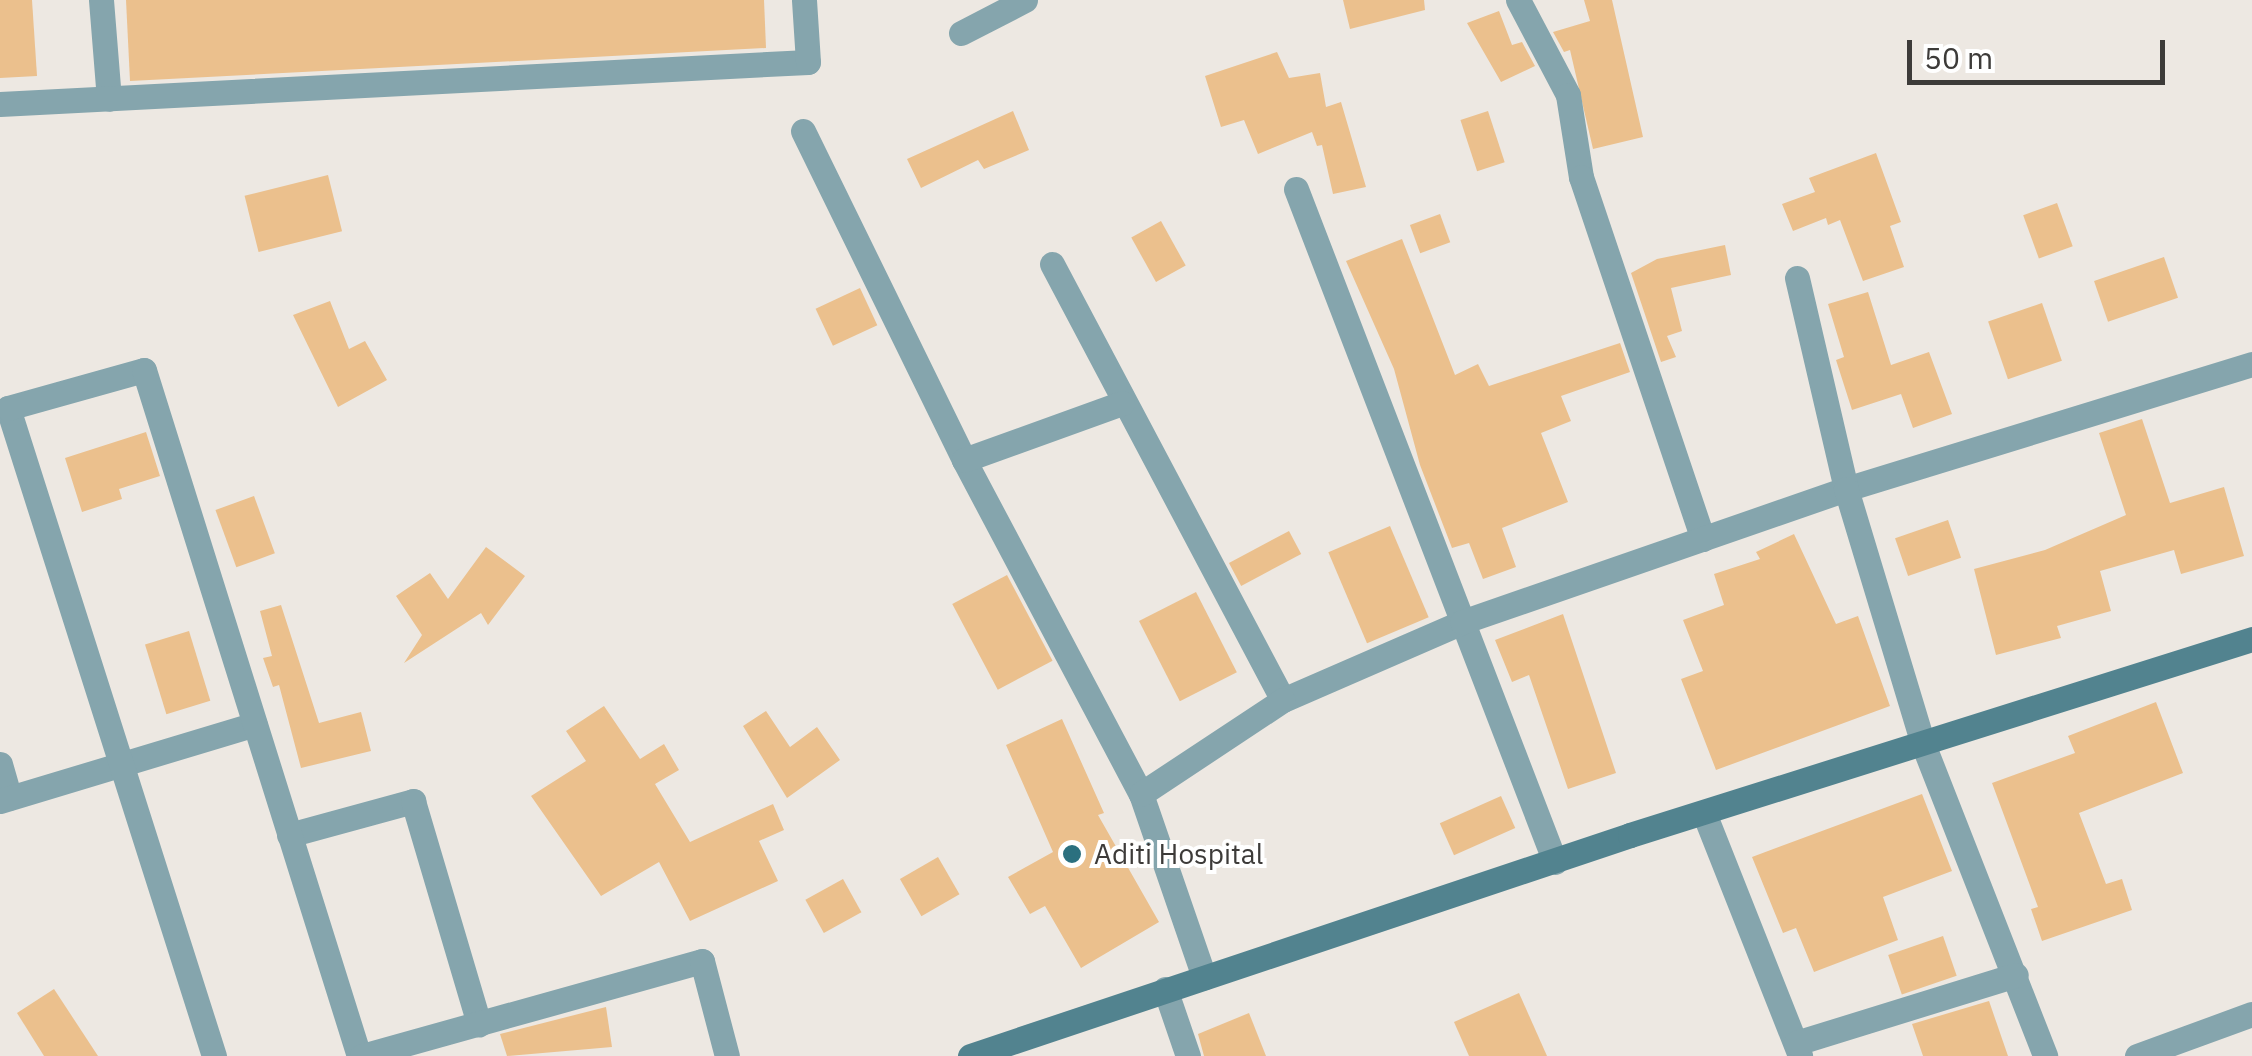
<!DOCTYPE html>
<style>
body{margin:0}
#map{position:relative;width:2252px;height:1056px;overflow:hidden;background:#ede8e2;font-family:"IBM Plex Sans",sans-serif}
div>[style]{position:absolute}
.building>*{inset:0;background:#ebc08d;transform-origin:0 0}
.street>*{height:25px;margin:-12.5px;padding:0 12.5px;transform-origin:12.5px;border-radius:12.5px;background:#85a5ad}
.secondary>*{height:25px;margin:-12.5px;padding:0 12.5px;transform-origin:12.5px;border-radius:12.5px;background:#52838f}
.dots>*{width:28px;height:28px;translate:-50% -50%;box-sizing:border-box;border:5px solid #fff;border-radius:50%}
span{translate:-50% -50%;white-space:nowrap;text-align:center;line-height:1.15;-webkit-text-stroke:8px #fff;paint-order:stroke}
.poi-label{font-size:28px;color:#3d3b39}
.left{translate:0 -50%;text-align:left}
.scale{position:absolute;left:1907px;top:40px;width:258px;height:45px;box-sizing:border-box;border:5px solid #3d3b39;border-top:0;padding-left:12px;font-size:30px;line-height:35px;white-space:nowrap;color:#3d3b39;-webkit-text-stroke:8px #fff;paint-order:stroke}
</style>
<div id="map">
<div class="building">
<div style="clip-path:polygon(0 0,32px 0,37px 76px,0 78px)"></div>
<div style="clip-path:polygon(126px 0,764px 0,766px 48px,130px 81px)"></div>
<div style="clip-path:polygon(1343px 0,1424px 0,1425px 10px,1350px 29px)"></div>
<div style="clip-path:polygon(1584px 0,1612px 0,1643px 137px,1593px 149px,1570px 50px,1564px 52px,1553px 32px,1590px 21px)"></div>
<div style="clip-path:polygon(1499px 11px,1512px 45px,1522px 42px,1535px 66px,1501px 82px,1467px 23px)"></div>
<div style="clip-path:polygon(1277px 52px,1289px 78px,1320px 73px,1326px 107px,1341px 102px,1366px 187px,1333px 194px,1322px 145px,1317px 146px,1312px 132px,1258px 154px,1244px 120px,1221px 127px,1205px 76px)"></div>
<div style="clip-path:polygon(1013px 111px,1029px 150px,984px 169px,978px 160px,921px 188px,907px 159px)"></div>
<div style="left:1488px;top:111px;width:54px;height:29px;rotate:72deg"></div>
<div style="clip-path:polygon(1876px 153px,1901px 222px,1890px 226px,1904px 267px,1863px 281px,1840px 220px,1828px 225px,1826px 218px,1793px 231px,1782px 204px,1815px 192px,1809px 178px)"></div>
<div style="left:328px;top:175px;width:58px;height:86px;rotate:76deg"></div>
<div style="left:2057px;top:203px;width:46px;height:36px;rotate:70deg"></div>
<div style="left:1440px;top:214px;width:30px;height:32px;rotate:70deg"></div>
<div style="left:1161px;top:221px;width:51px;height:34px;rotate:61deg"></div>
<div style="clip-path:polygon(1402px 239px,1455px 375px,1478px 364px,1489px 386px,1620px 343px,1630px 372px,1561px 396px,1571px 421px,1541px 433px,1568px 502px,1502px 528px,1516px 567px,1483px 579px,1469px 543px,1452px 548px,1420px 465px,1394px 369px,1346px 261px)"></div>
<div style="clip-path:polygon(1725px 245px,1731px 275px,1671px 288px,1682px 331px,1667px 336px,1676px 357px,1661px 362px,1631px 273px,1657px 259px)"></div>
<div style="left:2164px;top:257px;width:43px;height:74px;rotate:71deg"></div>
<div style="left:860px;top:288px;width:41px;height:49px;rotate:65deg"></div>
<div style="clip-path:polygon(1868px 292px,1891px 365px,1929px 352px,1952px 414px,1913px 428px,1901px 394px,1852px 410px,1836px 360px,1844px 357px,1828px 304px)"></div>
<div style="clip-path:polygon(330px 301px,349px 349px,365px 341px,387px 380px,338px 407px,293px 315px)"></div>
<div style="left:2042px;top:303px;width:61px;height:57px;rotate:71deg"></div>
<div style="clip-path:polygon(2142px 419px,2170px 503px,2224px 487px,2244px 556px,2181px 574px,2174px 550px,2100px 571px,2111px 611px,2057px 626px,2061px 638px,1996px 655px,1974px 569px,2045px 550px,2126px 515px,2099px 433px)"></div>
<div style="clip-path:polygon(146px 432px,160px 476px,119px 489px,122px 499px,82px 512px,65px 458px)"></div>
<div style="left:254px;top:496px;width:61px;height:41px;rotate:70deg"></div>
<div style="left:1948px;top:520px;width:40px;height:56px;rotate:71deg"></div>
<div style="left:1390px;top:526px;width:99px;height:67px;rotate:67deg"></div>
<div style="left:1289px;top:531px;width:26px;height:68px;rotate:62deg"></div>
<div style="clip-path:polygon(1794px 534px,1836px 624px,1858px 616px,1890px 706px,1716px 770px,1681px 679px,1703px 671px,1683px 620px,1724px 605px,1714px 574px,1760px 559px,1756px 552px)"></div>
<div style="clip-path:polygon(486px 547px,525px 576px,488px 625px,481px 613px,404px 663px,422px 635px,396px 596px,430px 573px,448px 599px)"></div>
<div style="left:1007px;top:575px;width:97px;height:62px;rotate:62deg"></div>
<div style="left:1196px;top:592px;width:90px;height:64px;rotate:63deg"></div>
<div style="clip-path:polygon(281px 605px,319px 723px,361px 712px,371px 751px,301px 768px,279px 685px,273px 687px,263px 658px,272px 656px,260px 611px)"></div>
<div style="clip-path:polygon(1563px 614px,1616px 773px,1568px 789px,1529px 675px,1512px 682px,1495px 640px)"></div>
<div style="left:189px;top:631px;width:73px;height:46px;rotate:73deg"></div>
<div style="clip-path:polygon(2156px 702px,2183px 773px,2079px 813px,2106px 884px,2122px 879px,2132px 910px,2042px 941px,2031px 909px,2038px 907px,1992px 783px,2075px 753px,2068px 736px)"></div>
<div style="clip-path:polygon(604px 706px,640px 759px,664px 744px,679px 770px,655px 784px,690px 842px,773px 804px,784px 830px,759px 841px,778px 881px,690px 921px,659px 862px,601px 896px,531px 796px,586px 761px,566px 731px)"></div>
<div style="clip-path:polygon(766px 711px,790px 747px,817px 727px,840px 760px,787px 798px,743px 726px)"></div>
<div style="clip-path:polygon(1062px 719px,1104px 813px,1098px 815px,1159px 922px,1081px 968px,1045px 906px,1030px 914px,1008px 877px,1053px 852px,1006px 745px)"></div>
<div style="clip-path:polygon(1922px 794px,1952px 871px,1883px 897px,1898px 940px,1814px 972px,1796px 928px,1783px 933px,1752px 857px)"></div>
<div style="left:1501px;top:796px;width:35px;height:67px;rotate:66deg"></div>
<div style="left:938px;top:857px;width:43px;height:44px;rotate:60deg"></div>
<div style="left:843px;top:879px;width:38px;height:43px;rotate:61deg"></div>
<div style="left:1943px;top:936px;width:42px;height:58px;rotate:71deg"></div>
<div style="clip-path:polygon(54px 989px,98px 1056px,44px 1056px,17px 1013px)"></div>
<div style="clip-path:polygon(1519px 993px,1547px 1056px,1469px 1056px,1454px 1022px)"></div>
<div style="clip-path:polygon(1989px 1001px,2008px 1056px,1923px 1056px,1912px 1024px)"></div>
<div style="clip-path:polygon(606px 1007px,612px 1047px,507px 1056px,500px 1034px)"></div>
<div style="clip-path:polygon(1249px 1013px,1266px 1056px,1204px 1056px,1198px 1034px)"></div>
</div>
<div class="street">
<div style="left:101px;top:0;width:99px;rotate:85.4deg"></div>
<div style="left:1518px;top:0;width:107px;rotate:62.2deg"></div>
<div style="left:1568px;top:95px;width:83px;rotate:81deg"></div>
<div style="left:1581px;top:177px;width:382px;rotate:71.4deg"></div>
<div style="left:961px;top:33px;width:72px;rotate:-27.3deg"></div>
<div style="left:0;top:104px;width:809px;rotate:-2.98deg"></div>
<div style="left:808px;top:62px;width:62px;rotate:-93.7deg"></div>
<div style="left:803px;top:131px;width:366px;rotate:63.9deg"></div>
<div style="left:964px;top:460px;width:378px;rotate:62.1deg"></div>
<div style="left:1141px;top:794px;width:194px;rotate:71deg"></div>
<div style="left:1296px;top:189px;width:721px;rotate:68.95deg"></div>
<div style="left:1052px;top:264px;width:493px;rotate:62.1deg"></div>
<div style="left:1283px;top:700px;width:195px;rotate:-23.5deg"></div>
<div style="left:1462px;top:622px;width:406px;rotate:-19.1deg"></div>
<div style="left:1846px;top:489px;width:425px;rotate:-17.1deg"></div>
<div style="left:1797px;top:278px;width:217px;rotate:76.9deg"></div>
<div style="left:1846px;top:489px;width:266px;rotate:73.2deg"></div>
<div style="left:1923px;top:744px;width:335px;rotate:68.6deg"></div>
<div style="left:964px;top:460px;width:168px;rotate:-19.8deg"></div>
<div style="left:0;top:764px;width:35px;rotate:74deg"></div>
<div style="left:1141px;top:794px;width:170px;rotate:-33.5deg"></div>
<div style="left:0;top:801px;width:266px;rotate:-16.8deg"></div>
<div style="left:1704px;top:813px;width:261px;rotate:68.4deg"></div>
<div style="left:289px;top:835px;width:129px;rotate:-15.3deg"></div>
<div style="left:413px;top:801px;width:233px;rotate:73.5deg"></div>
<div style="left:1165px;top:989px;width:71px;rotate:71.1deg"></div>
<div style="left:1796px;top:1043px;width:230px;rotate:-17.2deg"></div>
<div style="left:214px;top:1056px;width:680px;rotate:-107.64deg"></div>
<div style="left:8px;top:408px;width:141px;rotate:-15.6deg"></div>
<div style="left:144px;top:370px;width:719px;rotate:72.6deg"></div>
<div style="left:362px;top:1056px;width:353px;rotate:-15.6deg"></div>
<div style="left:702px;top:961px;width:98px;rotate:75.3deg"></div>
<div style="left:2137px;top:1056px;width:122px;rotate:-20.1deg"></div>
</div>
<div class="secondary">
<div style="left:970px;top:1056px;width:696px;rotate:-18.51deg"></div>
<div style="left:1630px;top:835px;width:652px;rotate:-17.49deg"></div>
</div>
<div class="dots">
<div style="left:1072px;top:854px;background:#2b707f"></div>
</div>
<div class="poi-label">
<span class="left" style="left:1094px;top:854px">Aditi Hospital</span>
</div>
<div class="scale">50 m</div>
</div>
